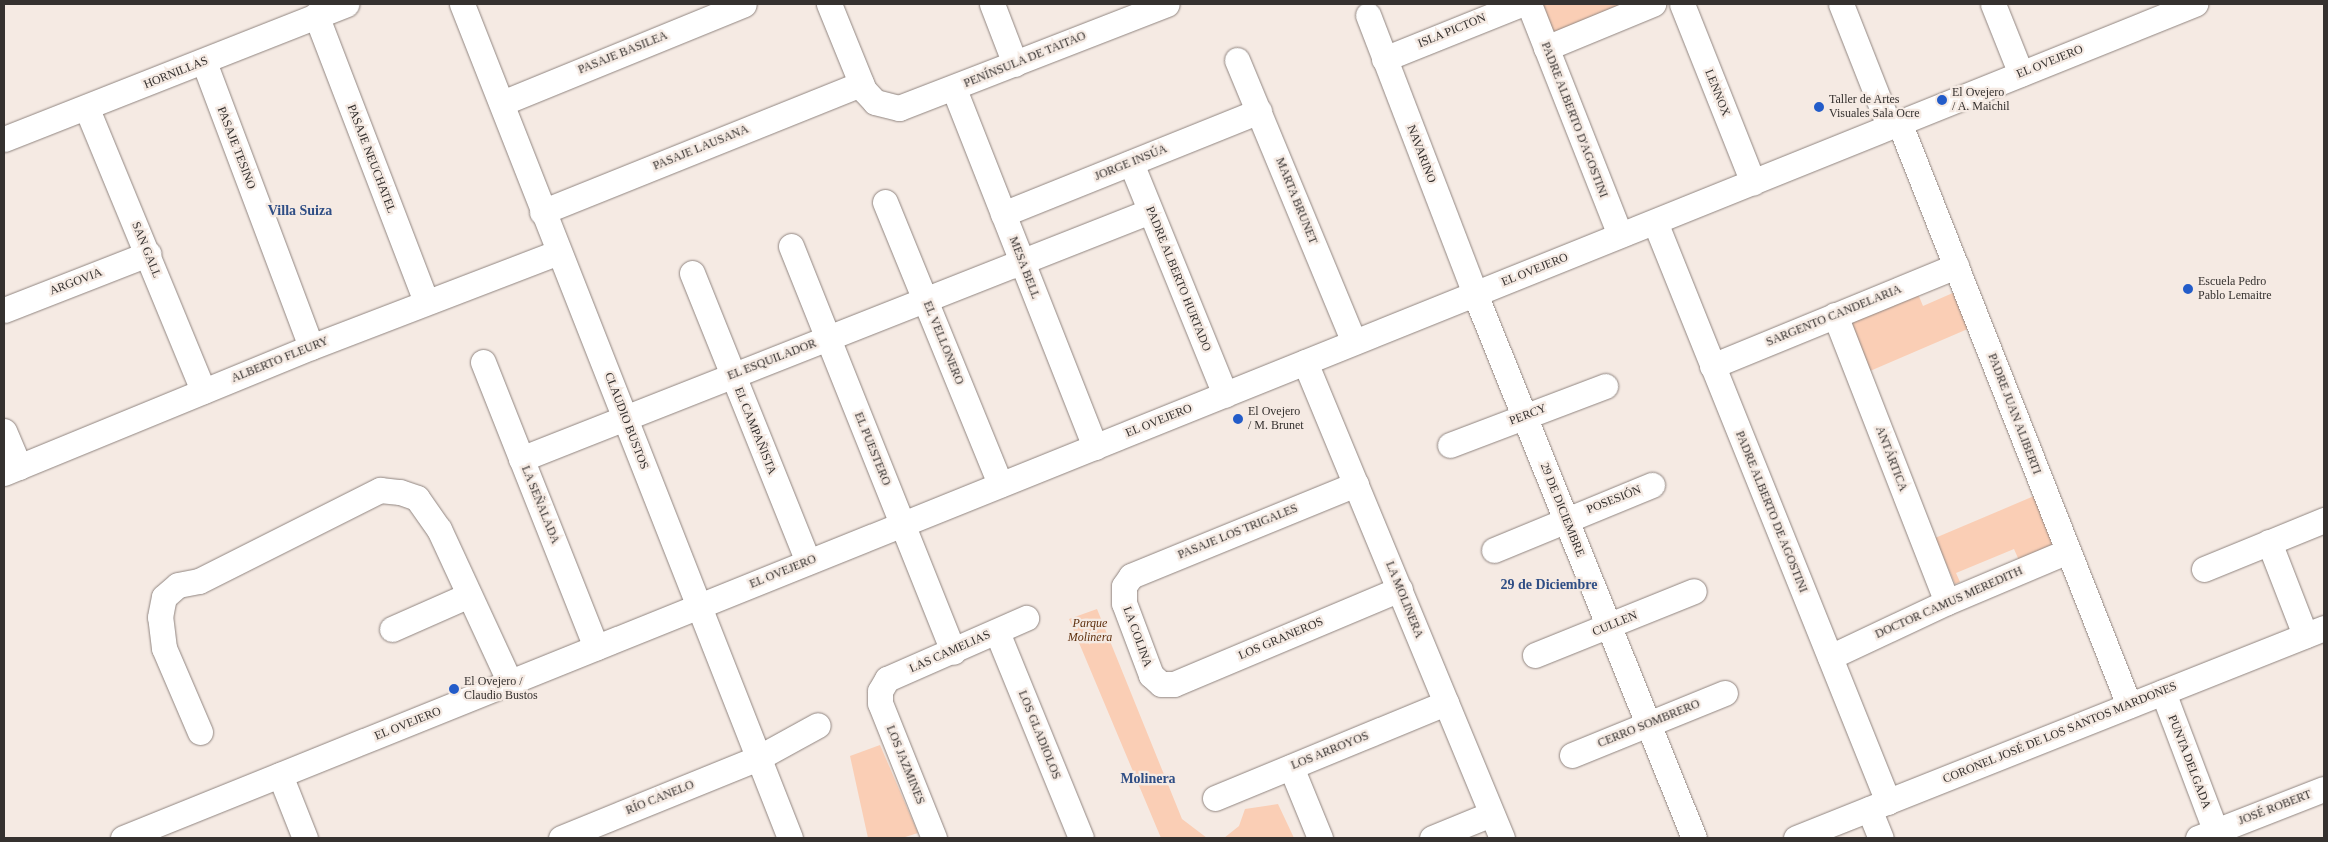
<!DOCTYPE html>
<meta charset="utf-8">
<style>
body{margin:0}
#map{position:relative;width:2328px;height:842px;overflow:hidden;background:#f5eae3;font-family:"Times New Roman",serif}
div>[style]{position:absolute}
.green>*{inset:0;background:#faceb5}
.roads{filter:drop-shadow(0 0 1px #908580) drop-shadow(0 0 1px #908580)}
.minor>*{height:25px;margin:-12.5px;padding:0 12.5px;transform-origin:12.5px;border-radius:12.5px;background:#fff}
.dots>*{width:14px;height:14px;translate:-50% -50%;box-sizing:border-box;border:2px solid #f5eae3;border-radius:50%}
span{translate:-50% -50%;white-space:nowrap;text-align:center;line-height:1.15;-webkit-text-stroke:4.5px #f5eae3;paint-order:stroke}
.street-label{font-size:12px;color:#35312f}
.poi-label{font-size:12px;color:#35312f}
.left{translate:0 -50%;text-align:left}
.park-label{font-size:12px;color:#5e2f0d;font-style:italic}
.neighbourhood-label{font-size:14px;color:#2f4e85;font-weight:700}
.frame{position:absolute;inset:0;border:5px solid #35312f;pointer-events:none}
</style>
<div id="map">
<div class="green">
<div style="clip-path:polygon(1544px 4px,1631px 4px,1550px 35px,1539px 6px)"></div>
<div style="clip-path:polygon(1916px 289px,1923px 306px,1955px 292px,1970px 328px,1870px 371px,1848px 319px)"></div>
<div style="clip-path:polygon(2039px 494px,2062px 548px,2021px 565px,2014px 549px,1956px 573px,1960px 582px,1955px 584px,1935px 538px)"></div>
<div style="clip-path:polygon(1097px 609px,1182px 819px,1207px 838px,1161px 838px,1069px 619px)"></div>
<div style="clip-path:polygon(880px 745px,918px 833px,902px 838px,868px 838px,850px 756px)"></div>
<div style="clip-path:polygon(1278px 804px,1294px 838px,1224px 838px,1239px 826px,1245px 809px)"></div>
</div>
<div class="roads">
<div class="minor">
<div style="left:462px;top:4px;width:896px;rotate:68.53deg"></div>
<div style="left:829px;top:4px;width:93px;rotate:67.9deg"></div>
<div style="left:864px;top:90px;width:16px;rotate:47deg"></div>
<div style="left:875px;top:102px;width:25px;rotate:14deg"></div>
<div style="left:899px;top:108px;width:287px;rotate:-21.2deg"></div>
<div style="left:992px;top:4px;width:64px;rotate:69deg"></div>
<div style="left:1529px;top:4px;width:248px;rotate:68.5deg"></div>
<div style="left:1682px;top:4px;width:192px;rotate:68.3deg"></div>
<div style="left:1841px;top:4px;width:131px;rotate:68.5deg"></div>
<div style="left:1993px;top:4px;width:75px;rotate:68.2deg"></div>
<div style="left:316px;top:15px;width:307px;rotate:69deg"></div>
<div style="left:1368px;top:15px;width:299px;rotate:69deg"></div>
<div style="left:1475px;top:294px;width:586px;rotate:68.07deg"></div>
<div style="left:1546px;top:48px;width:116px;rotate:-22.4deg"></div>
<div style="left:1384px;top:59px;width:148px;rotate:-21.9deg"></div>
<div style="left:1237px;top:60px;width:305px;rotate:67.5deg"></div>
<div style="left:204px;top:62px;width:304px;rotate:69.4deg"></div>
<div style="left:954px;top:89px;width:385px;rotate:68.5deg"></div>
<div style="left:502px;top:103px;width:261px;rotate:-22.2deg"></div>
<div style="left:87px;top:109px;width:305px;rotate:67.6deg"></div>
<div style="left:1899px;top:122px;width:627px;rotate:68.47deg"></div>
<div style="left:4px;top:139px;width:368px;rotate:-21.5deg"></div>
<div style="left:1131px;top:163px;width:250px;rotate:67.9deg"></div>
<div style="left:885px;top:202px;width:305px;rotate:67.8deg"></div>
<div style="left:542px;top:212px;width:344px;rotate:-21.9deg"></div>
<div style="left:1003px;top:214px;width:276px;rotate:-21.9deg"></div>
<div style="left:1655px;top:222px;width:625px;rotate:68.11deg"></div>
<div style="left:791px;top:246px;width:437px;rotate:68.2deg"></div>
<div style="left:692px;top:273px;width:311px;rotate:68.1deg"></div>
<div style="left:4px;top:310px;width:155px;rotate:-21.3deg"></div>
<div style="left:1835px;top:315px;width:308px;rotate:68.7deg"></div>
<div style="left:483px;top:362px;width:307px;rotate:68.4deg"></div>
<div style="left:1305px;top:362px;width:515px;rotate:67.52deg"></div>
<div style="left:1712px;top:366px;width:264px;rotate:-22.3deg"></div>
<div style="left:4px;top:431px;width:39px;rotate:67deg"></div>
<div style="left:1450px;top:445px;width:166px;rotate:-20.8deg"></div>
<div style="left:521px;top:459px;width:676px;rotate:-21.52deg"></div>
<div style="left:4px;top:473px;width:332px;rotate:-22.3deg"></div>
<div style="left:311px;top:347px;width:265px;rotate:-21deg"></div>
<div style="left:1356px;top:484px;width:243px;rotate:157.8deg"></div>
<div style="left:1131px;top:576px;width:12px;rotate:125deg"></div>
<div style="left:1124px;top:586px;width:17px;rotate:90deg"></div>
<div style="left:1124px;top:603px;width:77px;rotate:69.4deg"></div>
<div style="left:1151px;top:675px;width:13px;rotate:42deg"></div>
<div style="left:1161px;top:684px;width:13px"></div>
<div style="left:1174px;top:684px;width:245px;rotate:-22.8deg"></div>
<div style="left:2269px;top:542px;width:100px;rotate:68.8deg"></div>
<div style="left:1494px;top:550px;width:171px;rotate:-22.4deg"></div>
<div style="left:2204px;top:569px;width:130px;rotate:-22.2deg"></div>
<div style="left:392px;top:629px;width:84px;rotate:-23.8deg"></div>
<div style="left:997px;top:632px;width:222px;rotate:67.8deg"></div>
<div style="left:1535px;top:655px;width:171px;rotate:-21.9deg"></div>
<div style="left:1830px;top:657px;width:129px;rotate:-25.2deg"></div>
<div style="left:1947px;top:602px;width:131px;rotate:-22.9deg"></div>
<div style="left:2163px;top:692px;width:150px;rotate:69.3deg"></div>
<div style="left:200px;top:732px;width:91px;rotate:-113.2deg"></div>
<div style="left:164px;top:648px;width:31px;rotate:-97deg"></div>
<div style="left:160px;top:617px;width:20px;rotate:-79deg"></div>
<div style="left:164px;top:597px;width:18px;rotate:-41deg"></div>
<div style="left:178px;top:585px;width:21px;rotate:-11deg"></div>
<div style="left:199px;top:581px;width:203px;rotate:-26.7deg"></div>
<div style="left:380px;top:490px;width:20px;rotate:6deg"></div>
<div style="left:400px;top:492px;width:18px;rotate:19deg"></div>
<div style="left:417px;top:498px;width:38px;rotate:55deg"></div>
<div style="left:439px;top:529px;width:170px;rotate:65.2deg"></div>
<div style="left:1572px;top:755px;width:165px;rotate:-22.1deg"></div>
<div style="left:1291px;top:767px;width:77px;rotate:67.8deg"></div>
<div style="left:280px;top:775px;width:68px;rotate:68.4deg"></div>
<div style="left:1215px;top:798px;width:250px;rotate:-22.4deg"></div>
<div style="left:1869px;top:809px;width:31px;rotate:68deg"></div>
<div style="left:123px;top:838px;width:2234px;rotate:-21.93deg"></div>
<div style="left:561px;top:838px;width:213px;rotate:-22.1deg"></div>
<div style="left:758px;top:758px;width:68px;rotate:-28.8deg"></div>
<div style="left:934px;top:838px;width:145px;rotate:-111.8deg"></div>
<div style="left:880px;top:703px;width:12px;rotate:-90deg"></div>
<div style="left:880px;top:691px;width:14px;rotate:-60deg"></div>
<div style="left:887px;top:679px;width:152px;rotate:-23.7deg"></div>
<div style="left:1432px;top:838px;width:64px;rotate:-22.1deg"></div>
<div style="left:1796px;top:838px;width:568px;rotate:-21.69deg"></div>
<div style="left:2198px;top:838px;width:135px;rotate:-21.3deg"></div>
</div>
</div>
<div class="dots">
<div style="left:1942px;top:100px;background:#235cc9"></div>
<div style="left:1819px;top:107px;background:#235cc9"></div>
<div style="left:2188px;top:289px;background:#235cc9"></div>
<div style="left:1238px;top:419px;background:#235cc9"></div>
<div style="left:454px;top:689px;background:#235cc9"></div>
</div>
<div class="street-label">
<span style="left:1452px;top:31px;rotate:-22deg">ISLA PICTON</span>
<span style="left:623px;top:53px;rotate:-22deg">PASAJE BASILEA</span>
<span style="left:1025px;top:60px;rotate:-22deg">PENÍNSULA DE TAITAO</span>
<span style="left:2050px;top:62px;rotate:-22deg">EL OVEJERO</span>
<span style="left:176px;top:73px;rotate:-22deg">HORNILLAS</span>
<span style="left:1717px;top:93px;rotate:68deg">LENNOX</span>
<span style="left:1574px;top:120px;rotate:69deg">PADRE ALBERTO D'AGOSTINI</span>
<span style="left:236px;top:148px;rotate:69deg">PASAJE TESINO</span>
<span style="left:701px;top:148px;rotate:-22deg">PASAJE LAUSANA</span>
<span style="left:1421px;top:154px;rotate:69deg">NAVARINO</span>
<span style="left:371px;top:159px;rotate:69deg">PASAJE NEUCHATEL</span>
<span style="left:1131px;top:163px;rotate:-22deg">JORGE INSÚA</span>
<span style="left:1296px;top:201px;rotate:68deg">MARTA BRUNET</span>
<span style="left:146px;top:250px;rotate:68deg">SAN GALL</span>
<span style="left:1024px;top:268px;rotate:69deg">MESA BELL</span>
<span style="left:1535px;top:270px;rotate:-22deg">EL OVEJERO</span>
<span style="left:1178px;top:279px;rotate:68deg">PADRE ALBERTO HURTADO</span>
<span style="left:76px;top:282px;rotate:-21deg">ARGOVIA</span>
<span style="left:1834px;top:316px;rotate:-22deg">SARGENTO CANDELARIA</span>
<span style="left:943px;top:343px;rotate:68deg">EL VELLONERO</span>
<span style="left:280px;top:360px;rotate:-22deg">ALBERTO FLEURY</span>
<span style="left:772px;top:360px;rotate:-21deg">EL ESQUILADOR</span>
<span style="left:2014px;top:414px;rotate:69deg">PADRE JUAN ALIBERTI</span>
<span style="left:1528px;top:415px;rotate:-21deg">PERCY</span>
<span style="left:626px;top:421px;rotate:69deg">CLAUDIO BUSTOS</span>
<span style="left:1159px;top:421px;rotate:-22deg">EL OVEJERO</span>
<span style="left:755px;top:431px;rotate:68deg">EL CAMPAÑISTA</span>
<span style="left:872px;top:449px;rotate:68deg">EL PUESTERO</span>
<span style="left:1891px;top:459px;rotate:69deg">ANTÁRTICA</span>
<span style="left:1614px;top:500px;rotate:-22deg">POSESIÓN</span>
<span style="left:540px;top:505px;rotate:68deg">LA SEÑALADA</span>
<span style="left:1562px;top:510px;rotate:68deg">29 DE DICIEMBRE</span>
<span style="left:1771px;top:512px;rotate:68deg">PADRE ALBERTO DE AGOSTINI</span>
<span style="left:1238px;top:532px;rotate:-22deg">PASAJE LOS TRIGALES</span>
<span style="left:783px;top:572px;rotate:-22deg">EL OVEJERO</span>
<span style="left:1404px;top:600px;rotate:68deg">LA MOLINERA</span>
<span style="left:1949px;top:603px;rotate:-24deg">DOCTOR CAMUS MEREDITH</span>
<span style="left:1615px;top:624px;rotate:-22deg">CULLEN</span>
<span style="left:1137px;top:637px;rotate:70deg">LA COLINA</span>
<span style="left:1281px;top:639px;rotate:-23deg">LOS GRANEROS</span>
<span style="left:950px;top:652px;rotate:-24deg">LAS CAMELIAS</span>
<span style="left:408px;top:724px;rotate:-22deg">EL OVEJERO</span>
<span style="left:1649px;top:724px;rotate:-22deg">CERRO SOMBRERO</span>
<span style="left:2060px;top:733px;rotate:-22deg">CORONEL JOSÉ DE LOS SANTOS MARDONES</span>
<span style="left:1039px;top:735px;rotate:68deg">LOS GLADIOLOS</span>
<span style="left:1330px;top:751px;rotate:-22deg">LOS ARROYOS</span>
<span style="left:2189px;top:762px;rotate:69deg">PUNTA DELGADA</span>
<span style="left:905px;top:765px;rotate:68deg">LOS JAZMINES</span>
<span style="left:660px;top:798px;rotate:-22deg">RÍO CANELO</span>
<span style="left:2275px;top:808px;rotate:-21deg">JOSÉ ROBERT</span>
</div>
<div class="poi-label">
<span class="left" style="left:1952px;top:100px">El Ovejero<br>/ A. Maichil</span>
<span class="left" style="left:1829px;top:107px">Taller de Artes<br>Visuales Sala Ocre</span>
<span class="left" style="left:2198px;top:289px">Escuela Pedro<br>Pablo Lemaitre</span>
<span class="left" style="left:1248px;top:419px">El Ovejero<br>/ M. Brunet</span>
<span class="left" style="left:464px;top:689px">El Ovejero /<br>Claudio Bustos</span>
</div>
<div class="park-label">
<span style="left:1090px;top:631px">Parque<br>Molinera</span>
</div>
<div class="neighbourhood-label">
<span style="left:300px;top:211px">Villa Suiza</span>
<span style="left:1549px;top:585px">29 de Diciembre</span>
<span style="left:1148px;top:779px">Molinera</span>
</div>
<div class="frame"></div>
</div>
